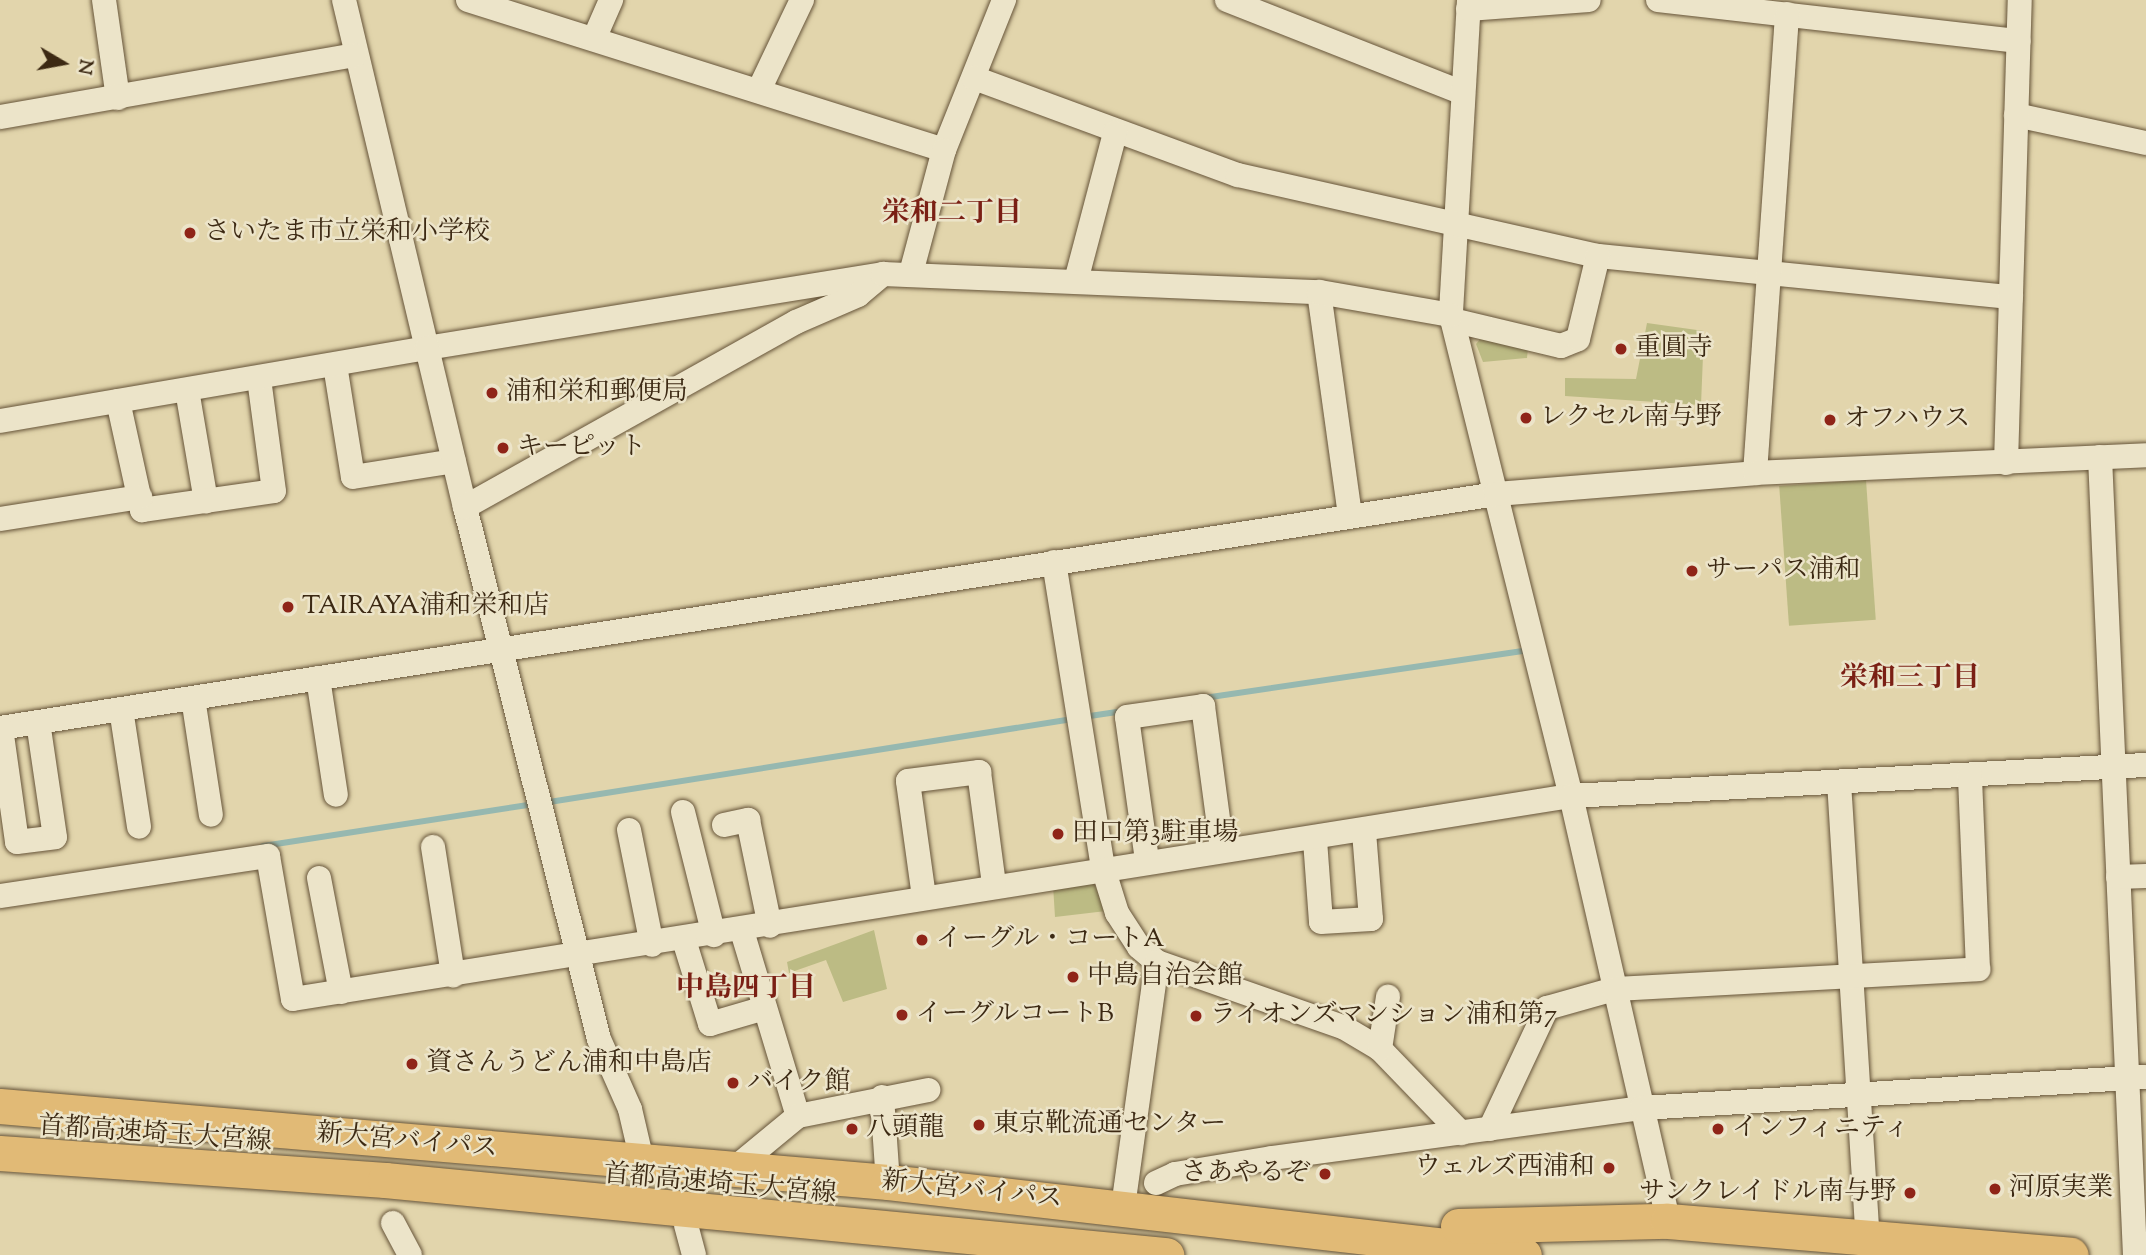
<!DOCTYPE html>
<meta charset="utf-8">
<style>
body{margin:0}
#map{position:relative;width:2146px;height:1255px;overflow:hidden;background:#e2d5ac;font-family:"Sorts Mill Goudy","Noto Serif JP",serif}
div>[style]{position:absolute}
.green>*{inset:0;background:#bcbb84;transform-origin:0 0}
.stream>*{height:6px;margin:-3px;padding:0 3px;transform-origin:3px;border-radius:3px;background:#96b8b0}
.roads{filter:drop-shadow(0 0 2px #665439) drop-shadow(0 0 2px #665439)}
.minor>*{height:24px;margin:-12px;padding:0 12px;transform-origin:12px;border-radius:12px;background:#ece4c9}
.highway>*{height:35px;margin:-17.5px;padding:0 17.5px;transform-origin:17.5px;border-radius:17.5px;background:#e1ba76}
.dots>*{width:19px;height:19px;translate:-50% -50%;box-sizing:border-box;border:4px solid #ece4c9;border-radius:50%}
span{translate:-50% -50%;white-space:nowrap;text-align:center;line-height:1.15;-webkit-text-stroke:5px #ece4c9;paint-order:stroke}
.poi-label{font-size:26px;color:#3c2913}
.left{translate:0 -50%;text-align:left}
.right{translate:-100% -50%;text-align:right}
.street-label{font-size:26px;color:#3c2913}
.neighbourhood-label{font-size:28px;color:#7a1f14;font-weight:700}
.north{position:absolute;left:28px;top:28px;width:70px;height:70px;-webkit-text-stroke:5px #ece4c9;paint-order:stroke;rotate:100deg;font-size:19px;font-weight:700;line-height:28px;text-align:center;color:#3c2913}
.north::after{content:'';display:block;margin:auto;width:24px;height:32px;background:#3c2913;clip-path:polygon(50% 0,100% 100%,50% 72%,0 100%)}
</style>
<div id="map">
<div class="green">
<div style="clip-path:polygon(1647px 323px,1704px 331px,1701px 405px,1565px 396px,1565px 378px,1636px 379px)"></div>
<div style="clip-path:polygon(1482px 337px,1528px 348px,1527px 358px,1483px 362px,1476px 344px)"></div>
<div style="left:1866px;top:480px;width:140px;height:87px;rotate:86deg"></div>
<div style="clip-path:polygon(1092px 879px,1106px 911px,1055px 917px,1053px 885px)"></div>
<div style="clip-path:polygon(874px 930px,887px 989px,843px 1002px,826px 960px,789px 973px,787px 962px)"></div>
</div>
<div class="stream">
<div style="left:1204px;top:698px;width:322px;rotate:-8.4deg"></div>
<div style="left:1083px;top:717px;width:41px;rotate:-8.3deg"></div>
<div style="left:543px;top:803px;width:536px;rotate:-9.02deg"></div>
<div style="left:263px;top:846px;width:273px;rotate:-8.8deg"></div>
</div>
<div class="roads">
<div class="minor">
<div style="left:104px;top:0;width:99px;rotate:81.9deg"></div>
<div style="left:344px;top:0;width:358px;rotate:76.6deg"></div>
<div style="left:427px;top:348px;width:461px;rotate:-9.2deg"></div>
<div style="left:468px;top:0;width:499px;rotate:17.5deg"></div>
<div style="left:944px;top:150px;width:162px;rotate:-68.2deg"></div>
<div style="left:1227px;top:0;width:251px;rotate:21.5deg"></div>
<div style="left:1469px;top:0;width:316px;rotate:93.3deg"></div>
<div style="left:1451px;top:315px;width:496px;rotate:76deg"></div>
<div style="left:1571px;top:796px;width:436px;rotate:77.1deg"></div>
<div style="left:1658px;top:0;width:363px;rotate:6.5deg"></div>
<div style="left:1468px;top:9px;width:121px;rotate:-4.3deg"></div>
<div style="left:594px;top:39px;width:43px;rotate:-66.4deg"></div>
<div style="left:974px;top:78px;width:281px;rotate:20.2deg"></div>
<div style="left:1238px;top:175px;width:369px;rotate:12.7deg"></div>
<div style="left:1598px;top:256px;width:415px;rotate:5.7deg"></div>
<div style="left:759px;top:90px;width:100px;rotate:-64.5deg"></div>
<div style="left:2016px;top:115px;width:133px;rotate:12.2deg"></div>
<div style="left:0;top:117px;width:360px;rotate:-9.9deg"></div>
<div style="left:911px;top:273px;width:127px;rotate:-75deg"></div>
<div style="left:1077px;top:277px;width:149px;rotate:-75.2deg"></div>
<div style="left:1319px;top:292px;width:226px;rotate:82.1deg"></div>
<div style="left:1452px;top:320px;width:112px;rotate:13.4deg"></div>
<div style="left:1561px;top:346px;width:18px;rotate:-22deg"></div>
<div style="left:1578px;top:339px;width:85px;rotate:-76.5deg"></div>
<div style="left:335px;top:365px;width:113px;rotate:80.9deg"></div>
<div style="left:353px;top:477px;width:102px;rotate:-9deg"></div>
<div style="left:187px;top:390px;width:113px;rotate:80.3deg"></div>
<div style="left:118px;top:401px;width:112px;rotate:77.6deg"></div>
<div style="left:142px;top:510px;width:133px;rotate:-8.2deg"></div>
<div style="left:274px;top:491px;width:114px;rotate:-97.6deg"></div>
<div style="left:0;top:421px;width:433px;rotate:-9.7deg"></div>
<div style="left:427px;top:348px;width:163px;rotate:76.6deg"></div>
<div style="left:2100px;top:457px;width:799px;rotate:87.49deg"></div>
<div style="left:2006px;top:463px;width:463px;rotate:-88.3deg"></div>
<div style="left:1755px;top:473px;width:460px;rotate:-86deg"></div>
<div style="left:0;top:519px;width:142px;rotate:-8.9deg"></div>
<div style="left:1054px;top:562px;width:310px;rotate:80.9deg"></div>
<div style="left:1103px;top:868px;width:47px;rotate:72.7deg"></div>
<div style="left:1117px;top:913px;width:40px;rotate:57.1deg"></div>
<div style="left:1139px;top:947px;width:23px;rotate:40deg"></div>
<div style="left:1157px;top:962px;width:197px;rotate:19.3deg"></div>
<div style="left:1343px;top:1027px;width:43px;rotate:30.7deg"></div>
<div style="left:1380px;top:1049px;width:117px;rotate:46deg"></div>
<div style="left:318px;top:678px;width:118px;rotate:81.3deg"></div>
<div style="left:193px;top:698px;width:118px;rotate:81.3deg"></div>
<div style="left:121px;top:709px;width:119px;rotate:81.3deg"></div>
<div style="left:0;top:728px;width:1514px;rotate:-8.89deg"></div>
<div style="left:1496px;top:494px;width:260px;rotate:-4.6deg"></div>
<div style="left:1755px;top:473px;width:391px;rotate:-2.6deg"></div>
<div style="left:1px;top:728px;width:115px;rotate:82deg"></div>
<div style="left:17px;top:842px;width:38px;rotate:-7deg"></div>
<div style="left:55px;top:837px;width:116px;rotate:-98.4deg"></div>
<div style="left:1839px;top:782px;width:456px;rotate:86.4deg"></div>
<div style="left:683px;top:812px;width:127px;rotate:75.9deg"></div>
<div style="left:724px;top:825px;width:25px;rotate:-12deg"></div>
<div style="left:748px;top:820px;width:108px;rotate:78.3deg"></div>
<div style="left:629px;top:830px;width:117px;rotate:78.7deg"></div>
<div style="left:1315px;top:840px;width:82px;rotate:85.8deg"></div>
<div style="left:1321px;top:922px;width:50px;rotate:-3.4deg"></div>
<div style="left:1371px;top:919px;width:87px;rotate:-94.6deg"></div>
<div style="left:433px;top:847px;width:130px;rotate:81.1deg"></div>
<div style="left:1147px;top:860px;width:144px;rotate:-98deg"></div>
<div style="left:1127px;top:717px;width:77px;rotate:-8.2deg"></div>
<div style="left:1203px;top:706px;width:144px;rotate:82.4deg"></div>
<div style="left:2118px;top:877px;width:28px;rotate:-2deg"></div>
<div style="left:319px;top:878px;width:116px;rotate:79.1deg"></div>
<div style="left:0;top:896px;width:271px;rotate:-8.5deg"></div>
<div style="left:268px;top:856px;width:145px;rotate:80.1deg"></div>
<div style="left:293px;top:999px;width:1294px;rotate:-9.03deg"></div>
<div style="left:1571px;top:796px;width:576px;rotate:-3.09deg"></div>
<div style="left:924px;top:897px;width:117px;rotate:-97.9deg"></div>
<div style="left:908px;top:781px;width:72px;rotate:-7.2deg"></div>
<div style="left:979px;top:772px;width:113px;rotate:82.4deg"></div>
<div style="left:742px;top:931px;width:193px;rotate:73.2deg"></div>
<div style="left:684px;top:940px;width:88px;rotate:72.8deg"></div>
<div style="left:710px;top:1024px;width:57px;rotate:-16.2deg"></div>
<div style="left:1380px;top:1049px;width:53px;rotate:-81.3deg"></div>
<div style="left:882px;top:1097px;width:85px;rotate:86deg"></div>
<div style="left:1490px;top:1129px;width:134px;rotate:-64.8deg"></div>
<div style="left:1547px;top:1008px;width:70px;rotate:-15.8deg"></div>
<div style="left:1614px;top:989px;width:365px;rotate:-3.1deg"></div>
<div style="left:1978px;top:969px;width:194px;rotate:-92.4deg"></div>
<div style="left:643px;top:1165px;width:57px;rotate:-103.1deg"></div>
<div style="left:630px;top:1109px;width:77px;rotate:-113.9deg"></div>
<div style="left:599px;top:1039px;width:549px;rotate:-104.14deg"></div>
<div style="left:465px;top:507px;width:379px;rotate:-29.2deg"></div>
<div style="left:796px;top:322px;width:68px;rotate:-23.5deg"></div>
<div style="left:858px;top:295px;width:33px;rotate:-40deg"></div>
<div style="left:883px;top:274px;width:436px;rotate:2.4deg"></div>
<div style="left:1319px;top:292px;width:134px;rotate:9.9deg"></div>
<div style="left:730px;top:1172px;width:88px;rotate:-39.5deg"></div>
<div style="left:798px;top:1116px;width:133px;rotate:-11.3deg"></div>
<div style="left:1156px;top:1183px;width:21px;rotate:-25deg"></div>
<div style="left:1175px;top:1174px;width:98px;rotate:-9.4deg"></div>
<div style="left:1272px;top:1158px;width:373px;rotate:-7.7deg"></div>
<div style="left:1642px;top:1108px;width:505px;rotate:-3.52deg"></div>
<div style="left:1123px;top:1207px;width:247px;rotate:-82.1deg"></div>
<div style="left:393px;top:1223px;width:36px;rotate:62deg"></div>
<div style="left:686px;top:1225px;width:31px;rotate:75deg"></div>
</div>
<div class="highway">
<div style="left:0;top:1106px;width:891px;rotate:4.89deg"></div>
<div style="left:888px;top:1182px;width:640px;rotate:6.55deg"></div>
<div style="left:0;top:1153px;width:386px;rotate:4deg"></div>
<div style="left:385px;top:1180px;width:785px;rotate:5.49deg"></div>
<div style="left:1458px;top:1226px;width:210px;rotate:-1.4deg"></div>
<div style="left:1668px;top:1221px;width:404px;rotate:4.8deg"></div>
</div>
</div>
<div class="dots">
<div style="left:190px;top:233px;background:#8f2418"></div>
<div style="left:1621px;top:349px;background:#8f2418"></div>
<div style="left:492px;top:393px;background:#8f2418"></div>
<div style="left:1526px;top:418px;background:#8f2418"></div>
<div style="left:1830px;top:420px;background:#8f2418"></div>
<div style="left:503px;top:448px;background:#8f2418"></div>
<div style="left:1692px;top:571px;background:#8f2418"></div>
<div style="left:288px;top:607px;background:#8f2418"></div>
<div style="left:1058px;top:834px;background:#8f2418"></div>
<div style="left:922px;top:940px;background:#8f2418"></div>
<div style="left:1073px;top:977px;background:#8f2418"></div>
<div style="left:902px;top:1015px;background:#8f2418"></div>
<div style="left:1196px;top:1016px;background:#8f2418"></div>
<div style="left:412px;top:1064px;background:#8f2418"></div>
<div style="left:733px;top:1083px;background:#8f2418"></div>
<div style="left:979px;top:1125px;background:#8f2418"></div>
<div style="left:852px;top:1129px;background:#8f2418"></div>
<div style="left:1718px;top:1129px;background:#8f2418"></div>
<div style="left:1609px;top:1168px;background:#8f2418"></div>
<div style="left:1325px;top:1174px;background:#8f2418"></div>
<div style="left:1995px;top:1189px;background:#8f2418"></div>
<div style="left:1910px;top:1193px;background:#8f2418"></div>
</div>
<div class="poi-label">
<span class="left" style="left:204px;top:233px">さいたま市立栄和小学校</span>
<span class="left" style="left:1635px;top:349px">重圓寺</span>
<span class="left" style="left:506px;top:393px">浦和栄和郵便局</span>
<span class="left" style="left:1540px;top:418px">レクセル南与野</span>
<span class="left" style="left:1844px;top:420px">オフハウス</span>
<span class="left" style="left:517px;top:448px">キーピット</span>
<span class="left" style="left:1706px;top:571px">サーパス浦和</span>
<span class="left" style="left:302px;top:607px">TAIRAYA浦和栄和店</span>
<span class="left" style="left:1072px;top:834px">田口第3駐車場</span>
<span class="left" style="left:936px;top:940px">イーグル・コートA</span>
<span class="left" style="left:1087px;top:977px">中島自治会館</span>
<span class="left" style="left:916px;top:1015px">イーグルコートB</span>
<span class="left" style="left:1210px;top:1016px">ライオンズマンション浦和第7</span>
<span class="left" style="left:426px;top:1064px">資さんうどん浦和中島店</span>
<span class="left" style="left:747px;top:1083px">バイク館</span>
<span class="left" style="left:993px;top:1125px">東京靴流通センター</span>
<span class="left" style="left:866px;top:1129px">八頭龍</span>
<span class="left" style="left:1732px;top:1129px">インフィニティ</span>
<span class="right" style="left:1595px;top:1168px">ウェルズ西浦和</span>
<span class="right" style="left:1311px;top:1174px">さあやるぞ</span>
<span class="left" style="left:2009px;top:1189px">河原実業</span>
<span class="right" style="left:1896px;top:1193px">サンクレイドル南与野</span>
</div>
<div class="street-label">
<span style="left:155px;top:1135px;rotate:4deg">首都高速埼玉大宮線</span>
<span style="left:407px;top:1142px;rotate:5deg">新大宮バイパス</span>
<span style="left:720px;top:1185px;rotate:5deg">首都高速埼玉大宮線</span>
<span style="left:972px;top:1191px;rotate:6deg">新大宮バイパス</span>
</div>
<div class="neighbourhood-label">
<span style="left:952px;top:214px">栄和二丁目</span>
<span style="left:1910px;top:679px">栄和三丁目</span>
<span style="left:746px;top:989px">中島四丁目</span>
</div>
<div class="north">N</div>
</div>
